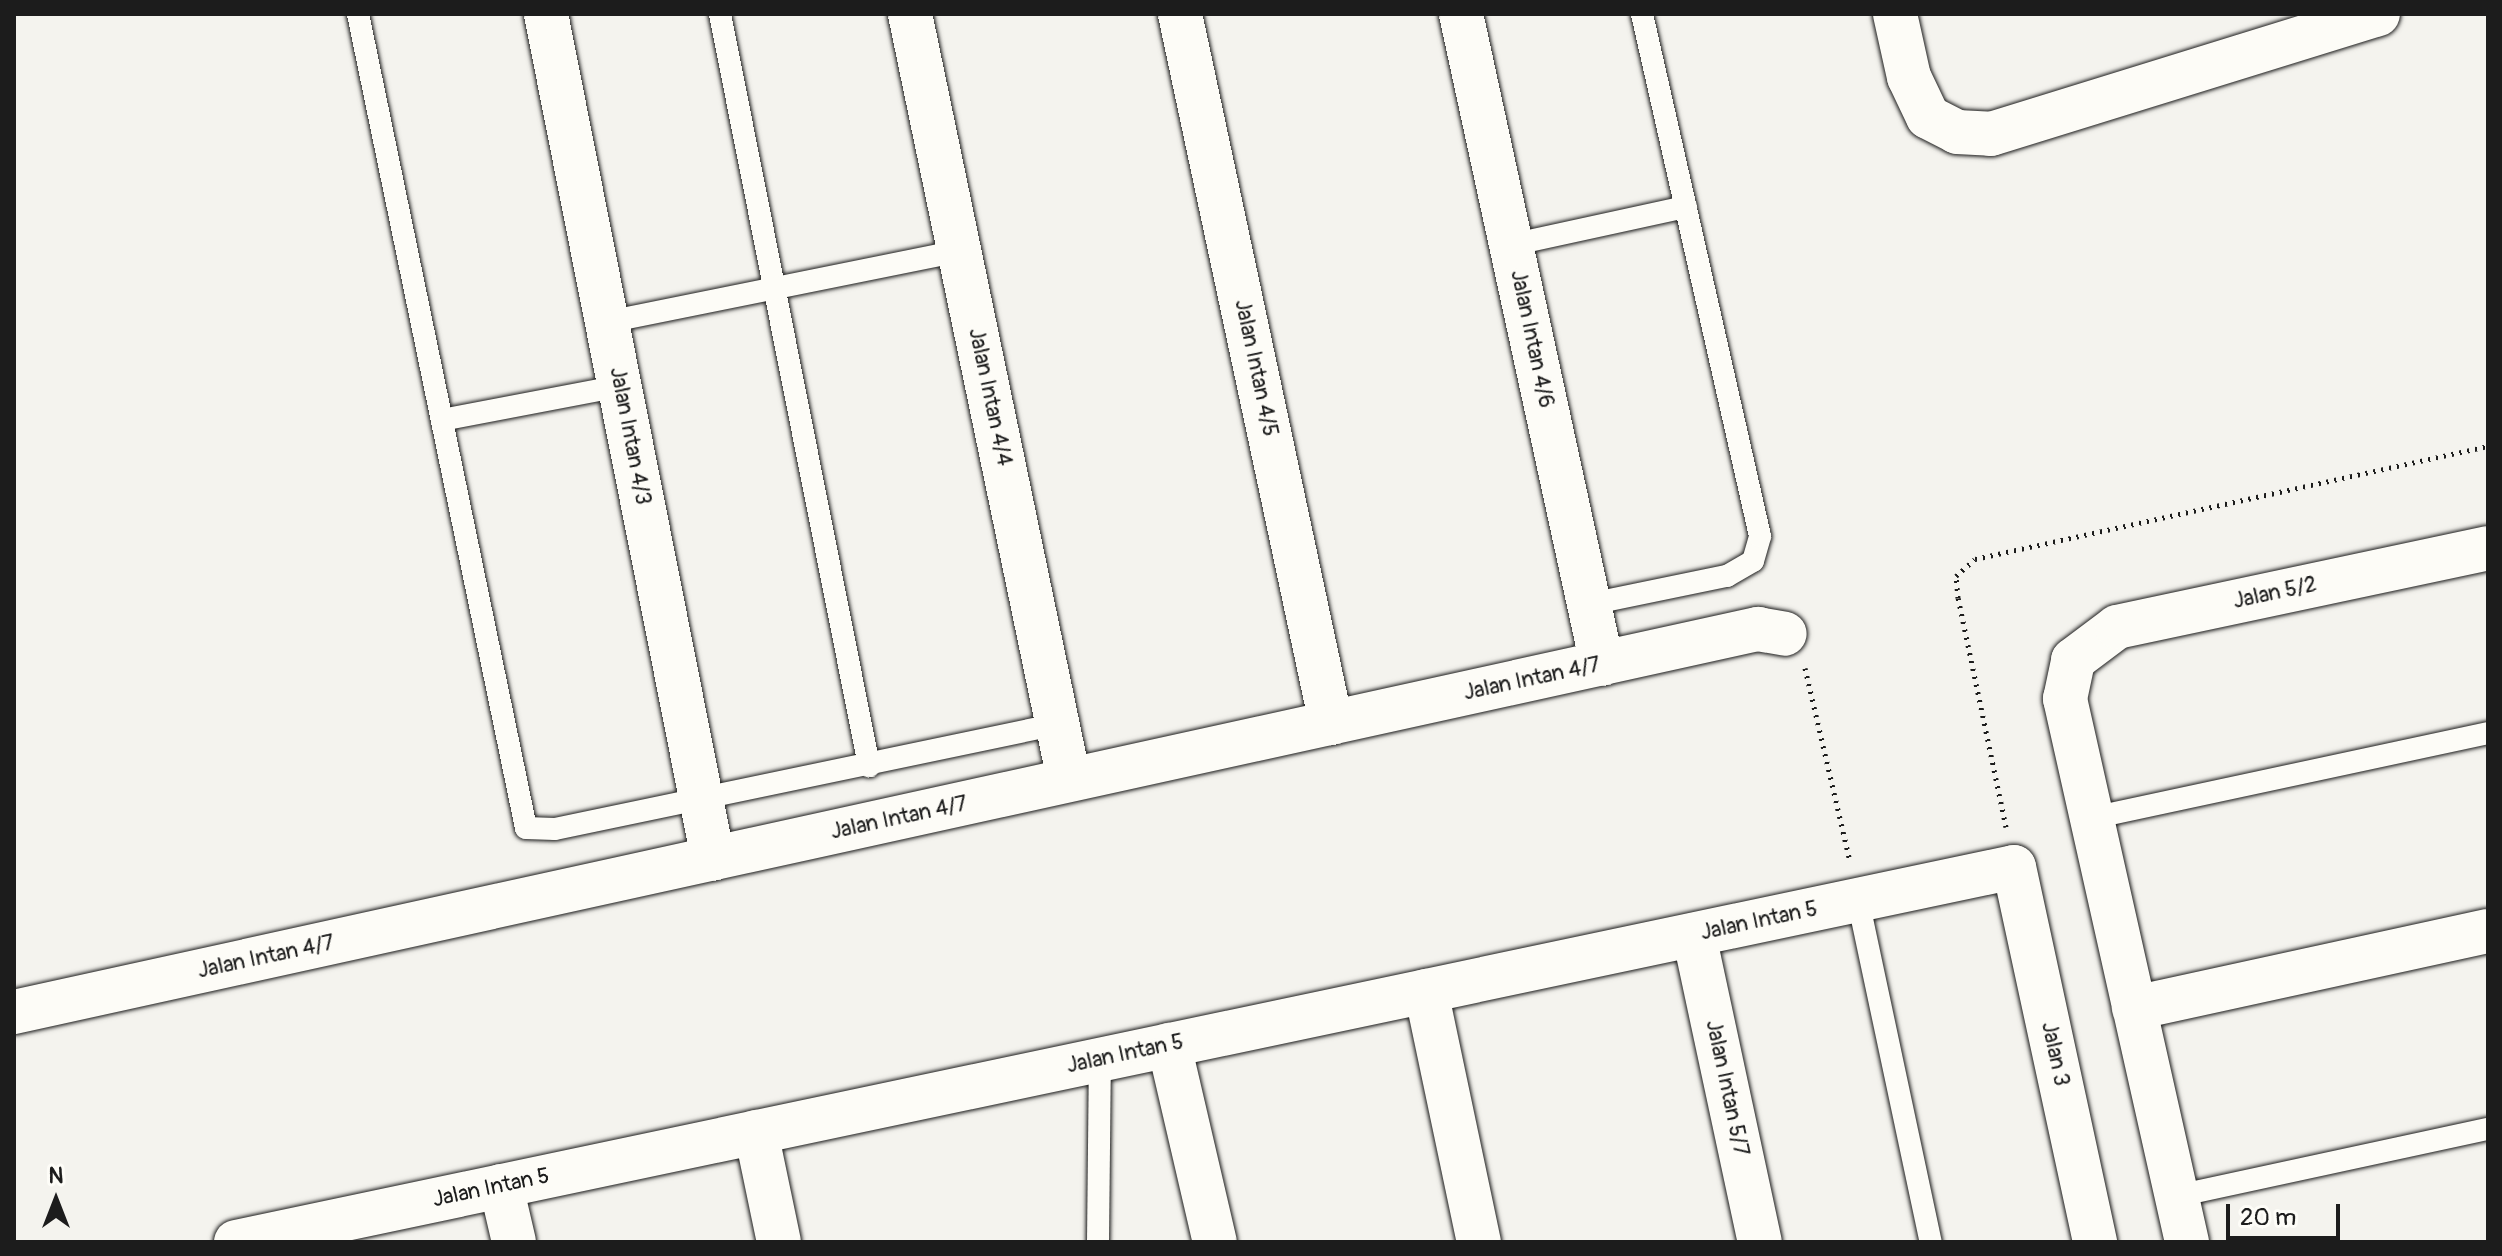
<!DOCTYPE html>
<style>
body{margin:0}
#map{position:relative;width:2502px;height:1256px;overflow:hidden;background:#f4f3ee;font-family:Pangolin,sans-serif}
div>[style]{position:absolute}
.path>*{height:5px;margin-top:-2.5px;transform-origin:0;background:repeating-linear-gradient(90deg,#1c1c1c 0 2px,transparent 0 8px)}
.roads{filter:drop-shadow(0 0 2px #1c1c1c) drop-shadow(0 0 2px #1c1c1c)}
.service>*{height:22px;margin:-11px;padding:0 11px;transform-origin:11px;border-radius:11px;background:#fdfcf7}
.minor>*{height:44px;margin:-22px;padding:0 22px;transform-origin:22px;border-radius:22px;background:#fdfcf7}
span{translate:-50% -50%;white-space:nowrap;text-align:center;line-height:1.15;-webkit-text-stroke:6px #fdfcf7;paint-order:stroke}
.street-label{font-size:22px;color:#1c1c1c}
.frame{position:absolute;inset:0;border:16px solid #1c1c1c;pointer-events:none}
.north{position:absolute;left:16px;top:1160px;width:80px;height:80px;-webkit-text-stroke:6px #fdfcf7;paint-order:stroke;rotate:0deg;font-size:22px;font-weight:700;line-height:32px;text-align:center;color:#1c1c1c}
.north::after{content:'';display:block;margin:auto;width:28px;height:36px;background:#1c1c1c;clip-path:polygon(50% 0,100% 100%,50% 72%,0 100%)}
.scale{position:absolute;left:2226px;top:1204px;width:114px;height:36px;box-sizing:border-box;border:4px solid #1c1c1c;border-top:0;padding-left:10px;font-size:24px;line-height:28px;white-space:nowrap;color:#1c1c1c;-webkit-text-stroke:6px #fdfcf7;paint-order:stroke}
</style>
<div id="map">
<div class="path">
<div style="left:1805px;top:668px;width:198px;rotate:76.9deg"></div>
<div style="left:2006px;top:827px;width:234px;rotate:-101.8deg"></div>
<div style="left:1958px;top:598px;width:22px;rotate:-95deg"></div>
<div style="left:1956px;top:576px;width:25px;rotate:-42deg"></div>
<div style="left:1975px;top:559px;width:525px;rotate:-12.42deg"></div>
</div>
<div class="roads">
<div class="service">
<div style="left:358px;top:14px;width:831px;rotate:78.34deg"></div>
<div style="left:526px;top:828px;width:29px;rotate:2deg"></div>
<div style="left:555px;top:829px;width:514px;rotate:-11.79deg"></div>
<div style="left:720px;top:14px;width:767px;rotate:78.79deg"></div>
<div style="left:1511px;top:245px;width:179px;rotate:-12.3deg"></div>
<div style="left:607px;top:322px;width:359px;rotate:-11.4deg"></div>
<div style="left:442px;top:420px;width:181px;rotate:-10.8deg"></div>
<div style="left:1590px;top:604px;width:140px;rotate:-11.6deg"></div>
<div style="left:1727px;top:576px;width:30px;rotate:-30deg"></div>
<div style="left:1753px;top:561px;width:26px;rotate:-74deg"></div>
<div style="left:1760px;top:536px;width:535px;rotate:-102.74deg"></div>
<div style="left:2092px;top:818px;width:405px;rotate:-12.1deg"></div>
<div style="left:1858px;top:900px;width:350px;rotate:78deg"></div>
<div style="left:2177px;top:1196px;width:318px;rotate:-12.2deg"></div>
<div style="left:1098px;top:1242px;width:182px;rotate:-89.4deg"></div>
</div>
<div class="minor">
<div style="left:546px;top:14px;width:861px;rotate:78.82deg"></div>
<div style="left:910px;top:14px;width:782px;rotate:78.27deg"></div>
<div style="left:1180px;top:14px;width:725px;rotate:77.98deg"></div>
<div style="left:1461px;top:14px;width:665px;rotate:77.76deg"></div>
<div style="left:1895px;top:14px;width:65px;rotate:77.5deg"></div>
<div style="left:1909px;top:77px;width:44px;rotate:64.6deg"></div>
<div style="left:1928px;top:117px;width:33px;rotate:27deg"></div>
<div style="left:1957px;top:132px;width:34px;rotate:3deg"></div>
<div style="left:1991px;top:134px;width:405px;rotate:-17.2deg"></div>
<div style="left:1694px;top:935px;width:314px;rotate:77.9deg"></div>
<div style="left:1426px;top:991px;width:257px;rotate:78.1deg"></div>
<div style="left:2134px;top:1008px;width:362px;rotate:-12.3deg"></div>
<div style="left:14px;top:1012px;width:1786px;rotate:-12.39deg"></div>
<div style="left:1758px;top:629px;width:27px;rotate:10deg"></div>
<div style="left:1169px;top:1045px;width:202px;rotate:76.9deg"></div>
<div style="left:756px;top:1132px;width:112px;rotate:78.2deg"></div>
<div style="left:501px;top:1186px;width:57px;rotate:76.9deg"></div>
<div style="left:236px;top:1242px;width:1817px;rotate:-11.91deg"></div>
<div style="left:2014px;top:867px;width:384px;rotate:77.8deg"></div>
<div style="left:2187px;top:1242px;width:557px;rotate:-102.66deg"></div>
<div style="left:2065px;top:699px;width:40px;rotate:-78deg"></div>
<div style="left:2073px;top:660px;width:55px;rotate:-36.9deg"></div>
<div style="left:2117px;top:627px;width:379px;rotate:-12deg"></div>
</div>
</div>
<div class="street-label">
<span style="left:1532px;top:339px;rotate:78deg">Jalan Intan 4/6</span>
<span style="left:1256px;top:368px;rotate:78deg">Jalan Intan 4/5</span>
<span style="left:990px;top:397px;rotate:78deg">Jalan Intan 4/4</span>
<span style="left:630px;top:436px;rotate:79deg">Jalan Intan 4/3</span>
<span style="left:2275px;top:593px;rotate:-12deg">Jalan 5/2</span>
<span style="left:1532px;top:679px;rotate:-12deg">Jalan Intan 4/7</span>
<span style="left:899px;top:818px;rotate:-12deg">Jalan Intan 4/7</span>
<span style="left:1759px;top:921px;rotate:-12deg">Jalan Intan 5</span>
<span style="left:266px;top:957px;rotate:-12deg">Jalan Intan 4/7</span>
<span style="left:1125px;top:1054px;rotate:-12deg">Jalan Intan 5</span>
<span style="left:2055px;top:1054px;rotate:78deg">Jalan 3</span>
<span style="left:1727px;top:1088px;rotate:78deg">Jalan Intan 5/7</span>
<span style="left:491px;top:1188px;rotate:-12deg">Jalan Intan 5</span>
</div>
<div class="frame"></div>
<div class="north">N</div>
<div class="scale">20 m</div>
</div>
